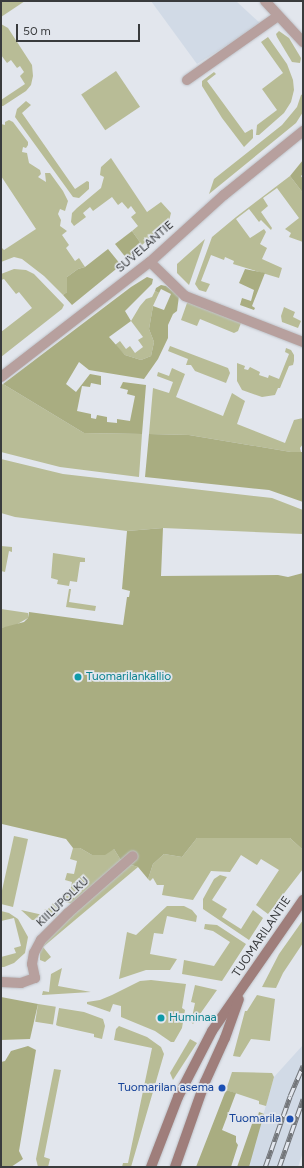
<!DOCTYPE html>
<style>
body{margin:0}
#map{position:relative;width:304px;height:1168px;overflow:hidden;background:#e2e6ed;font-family:Figtree,sans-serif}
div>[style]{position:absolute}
.built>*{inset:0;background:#d1dae6}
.green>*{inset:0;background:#b8bc96;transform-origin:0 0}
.forest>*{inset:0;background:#a9ad81}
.roads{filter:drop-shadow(0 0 1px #c0c4ca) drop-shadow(0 0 1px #c0c4ca)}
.minor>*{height:10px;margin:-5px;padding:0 5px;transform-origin:5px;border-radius:5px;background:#b7a09e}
.tertiary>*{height:10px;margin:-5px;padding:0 5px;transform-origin:5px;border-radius:5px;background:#b7a09e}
.secondary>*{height:10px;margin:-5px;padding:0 5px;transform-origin:5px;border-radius:5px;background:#9f7e7b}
.rail>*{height:4.5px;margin-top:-2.25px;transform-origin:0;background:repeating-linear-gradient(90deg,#e2e6ed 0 9px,#73767a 0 18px);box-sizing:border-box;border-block:1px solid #73767a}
.dots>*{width:11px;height:11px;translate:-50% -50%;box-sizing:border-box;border:2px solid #e2e6ed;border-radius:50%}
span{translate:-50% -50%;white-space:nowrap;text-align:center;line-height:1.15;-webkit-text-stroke:3.5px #e2e6ed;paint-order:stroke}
.street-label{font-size:12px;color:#393b3d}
.culture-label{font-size:12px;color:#0d838f}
.left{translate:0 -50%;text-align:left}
.transit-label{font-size:12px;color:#164399}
.right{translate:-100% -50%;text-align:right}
.frame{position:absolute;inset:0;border:2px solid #393b3d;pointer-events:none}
.scale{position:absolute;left:16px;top:24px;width:124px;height:18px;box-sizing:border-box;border:2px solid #393b3d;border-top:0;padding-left:5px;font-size:12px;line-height:14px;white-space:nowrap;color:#393b3d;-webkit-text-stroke:3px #e2e6ed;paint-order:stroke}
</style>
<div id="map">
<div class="built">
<div style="clip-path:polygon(151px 1px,236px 1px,261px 24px,197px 64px)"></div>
<div style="clip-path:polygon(303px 1045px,303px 1152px,298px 1167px,240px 1167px,261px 1123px,274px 1077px)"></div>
</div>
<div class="green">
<div style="clip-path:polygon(2px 1px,25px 1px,1px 17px)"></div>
<div style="clip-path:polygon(1px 24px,8px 28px,32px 65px,33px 76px,31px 85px,26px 91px,3px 106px,1px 106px,1px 100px,25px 84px,20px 76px,24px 72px,20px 66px,17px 68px,11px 60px,7px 63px,1px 55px)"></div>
<div style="clip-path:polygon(279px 31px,289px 38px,301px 58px,300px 63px,292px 62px,277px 37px,276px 34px)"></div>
<div style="clip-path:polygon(268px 37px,287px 64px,293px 80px,294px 90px,291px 102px,284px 113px,259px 135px,256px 135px,257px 125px,277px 110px,262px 89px,283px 73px,261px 42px)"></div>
<div style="left:116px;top:71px;width:43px;height:42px;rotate:56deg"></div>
<div style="clip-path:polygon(214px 72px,216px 74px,207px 81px,245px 133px,252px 129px,253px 130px,253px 138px,244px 147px,222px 118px,202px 86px,202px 81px)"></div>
<div style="clip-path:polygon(303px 94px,303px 112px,296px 123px,209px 194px,214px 179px,282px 125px,297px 107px,301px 95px)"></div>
<div style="clip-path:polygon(26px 101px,31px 105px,22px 113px,75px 189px,87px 181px,89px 182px,89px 189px,79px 198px,73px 197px,15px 117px,17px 109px)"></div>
<div style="clip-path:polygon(9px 120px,13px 122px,28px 142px,28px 145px,26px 148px,23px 147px,22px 152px,27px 153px,29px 163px,40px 170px,41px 174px,38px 177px,46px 182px,45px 173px,50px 173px,63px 191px,68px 201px,65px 211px,60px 209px,58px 214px,61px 220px,60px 226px,67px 231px,62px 235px,69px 245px,66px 248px,75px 261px,79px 258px,85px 267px,78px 269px,67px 277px,67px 292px,63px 295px,44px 276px,22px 259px,14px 257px,1px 262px,1px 247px,4px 250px,36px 229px,1px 176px,1px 124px,5px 125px,5px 122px)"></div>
<div style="clip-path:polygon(111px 158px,147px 212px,161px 202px,171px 213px,169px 221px,142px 245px,132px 231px,138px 226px,131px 217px,136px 213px,131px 206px,128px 209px,122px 202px,118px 205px,112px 197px,93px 211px,90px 207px,83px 213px,86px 217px,74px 226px,71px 222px,72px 213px,77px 208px,101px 188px,104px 177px,100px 175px,101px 167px)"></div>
<div style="clip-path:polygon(290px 176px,303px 193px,303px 242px,289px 237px,291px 233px,285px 229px,299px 218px,277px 188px,263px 198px,268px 206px,261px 212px,272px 228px,271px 230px,261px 220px,259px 222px,249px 209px,236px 219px,250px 238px,264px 229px,266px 232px,260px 244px,267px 248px,262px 259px,282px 268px,279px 278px,233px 264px,234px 261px,225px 257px,224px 260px,211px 255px,201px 281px,210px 284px,206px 292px,199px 290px,195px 284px,212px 237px,236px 217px)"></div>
<div style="clip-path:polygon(205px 239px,189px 285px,177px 273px,177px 264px)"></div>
<div style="clip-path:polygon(14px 269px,26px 270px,34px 274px,64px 305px,62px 309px,1px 357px,1px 332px,32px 308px,19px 292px,16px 294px,4px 279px,1px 280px,1px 274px)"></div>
<div style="clip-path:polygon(155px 291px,159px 293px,153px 306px,149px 329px,154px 342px,151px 356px,141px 360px,125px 355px,115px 345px,120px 341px,126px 349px,130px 346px,135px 353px,143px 347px,138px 340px,143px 337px,131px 321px,140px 306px,146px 299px,152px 297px)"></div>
<div style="clip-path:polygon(190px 301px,241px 323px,238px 331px,234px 333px,200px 319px,197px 326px,181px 320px,187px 303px)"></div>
<div style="clip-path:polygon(284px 307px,295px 312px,293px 317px,301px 321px,298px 328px,282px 322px,281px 316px)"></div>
<div style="clip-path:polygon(170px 346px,228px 368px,230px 373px,226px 383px,195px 371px,191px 365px,186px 365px,188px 359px,168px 351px)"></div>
<div style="clip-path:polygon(286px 348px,291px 350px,294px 355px,294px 361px,293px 365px,289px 366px,280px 388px,278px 388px,275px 395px,262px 397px,242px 390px,237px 381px,237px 363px,245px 366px,244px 369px,248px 370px,250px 367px,260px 372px,259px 375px,268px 378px,269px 375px,279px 379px,289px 354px,285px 352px)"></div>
<div style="clip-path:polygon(172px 368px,185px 374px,176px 397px,223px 416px,232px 393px,245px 401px,237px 424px,285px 443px,294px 420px,303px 418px,303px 444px,300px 448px,301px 452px,291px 452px,189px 435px,149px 434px,153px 388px,169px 393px,173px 382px,157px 376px,158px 372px,169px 376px)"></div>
<div style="clip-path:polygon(3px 384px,84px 433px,142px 434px,139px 477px,60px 467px,1px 452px,1px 385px)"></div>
<div style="clip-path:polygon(1px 459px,63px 474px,272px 498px,303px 510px,303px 534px,163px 528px,127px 531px,15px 517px,1px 513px)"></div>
<div style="clip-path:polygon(1px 546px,12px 547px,12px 552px,9px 551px,5px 572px,1px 571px)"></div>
<div style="clip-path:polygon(53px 553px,85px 558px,85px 562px,80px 562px,77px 582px,70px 581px,69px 586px,57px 584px,58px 580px,51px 578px)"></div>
<div style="clip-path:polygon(69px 589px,71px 589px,69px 602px,96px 606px,95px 611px,66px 607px)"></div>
<div style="clip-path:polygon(1px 609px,28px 613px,28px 618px,14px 626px,1px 628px)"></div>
<div style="clip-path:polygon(14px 836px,28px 839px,13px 907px,1px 904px,1px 895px)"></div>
<div style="clip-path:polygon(197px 838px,290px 838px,303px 850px,303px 869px,268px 914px,256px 905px,279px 870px,261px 859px,257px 865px,241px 855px,230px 872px,211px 871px,193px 900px,162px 895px,164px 885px,157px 885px,153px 878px,150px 881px,148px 879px,153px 864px,164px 854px,182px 857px)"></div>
<div style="clip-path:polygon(73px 848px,80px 848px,92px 855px,114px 849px,122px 862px,73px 904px,65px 902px,62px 894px,69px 896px,72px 882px,65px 880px,67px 873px,74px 874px,77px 861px,70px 859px)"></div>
<div style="clip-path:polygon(128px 864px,138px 867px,43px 947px,51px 957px,45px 962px,40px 960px,40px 947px,44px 939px)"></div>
<div style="clip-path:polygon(220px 875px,227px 877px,212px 900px,227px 909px,222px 917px,241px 929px,253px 910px,263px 918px,249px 940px,203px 909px,203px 899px,214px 879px)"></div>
<div style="clip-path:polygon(53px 903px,58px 903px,59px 907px,57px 915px,48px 921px,32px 920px,21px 910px,43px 915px,45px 909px,48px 909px)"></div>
<div style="clip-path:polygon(167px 906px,184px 906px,192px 910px,197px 916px,196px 922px,167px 916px,163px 934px,154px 933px,150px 954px,177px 959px,170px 970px,146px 970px,119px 979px,127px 932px,136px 935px)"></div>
<div style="clip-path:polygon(1px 911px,9px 913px,18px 919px,28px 937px,25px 953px,14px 963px,4px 967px,1px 967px,1px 957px,16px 953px,14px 948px,21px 946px,14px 918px,1px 921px)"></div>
<div style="clip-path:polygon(303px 920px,303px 943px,283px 973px,276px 988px,262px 987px,279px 954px)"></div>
<div style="clip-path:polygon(205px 924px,217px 925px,246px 944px,222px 981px,182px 974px,184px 960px,214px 966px,230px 942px,213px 931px,204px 929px)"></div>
<div style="clip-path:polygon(62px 968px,58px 986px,91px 992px,42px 995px,43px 991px,49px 992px,51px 974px)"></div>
<div style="clip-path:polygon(151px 980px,186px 984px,182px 1008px,185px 1010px,182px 1028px,174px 1042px,171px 1042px,155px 1031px,121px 1017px,121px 1006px,113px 1004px,110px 1012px,87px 1004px,87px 1002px,100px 1000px,112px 995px,140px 981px)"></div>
<div style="clip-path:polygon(195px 985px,217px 990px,193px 1024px,191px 1022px,195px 1003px,191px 1002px)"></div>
<div style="clip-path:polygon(257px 995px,275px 999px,270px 1041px,251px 1039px,240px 1057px,233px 1056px,245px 1011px,247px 1011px)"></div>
<div style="left:38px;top:1004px;width:18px;height:18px;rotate:9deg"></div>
<div style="clip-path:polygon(59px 1008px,84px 1012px,103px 1019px,105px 1026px,102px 1039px,94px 1037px,94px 1034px,58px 1026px,56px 1025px)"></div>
<div style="clip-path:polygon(119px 1026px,147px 1037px,161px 1047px,164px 1054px,131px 1167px,122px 1167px,123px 1163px,128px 1163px,152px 1048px,114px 1040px,116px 1029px)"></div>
<div style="clip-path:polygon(190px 1039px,197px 1043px,173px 1080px,170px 1073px)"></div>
<div style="clip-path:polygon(54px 1069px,61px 1070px,44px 1157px,50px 1159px,48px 1167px,38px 1167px,36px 1159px)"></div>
<div style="clip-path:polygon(232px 1072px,272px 1073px,274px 1077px,266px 1106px,259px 1104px,259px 1101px,226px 1090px)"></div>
</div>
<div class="forest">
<div style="clip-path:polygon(303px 160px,303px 174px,301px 176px,303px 179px,303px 193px,290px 176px)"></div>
<div style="clip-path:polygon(132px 231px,142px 245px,127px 259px,115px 244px)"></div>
<div style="clip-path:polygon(108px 249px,121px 265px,72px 305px,63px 295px,67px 292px,67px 277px,78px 269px,85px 267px)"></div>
<div style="clip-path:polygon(245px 269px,265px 273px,252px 306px,255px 308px,254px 310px,240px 305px,242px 298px,251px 301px,254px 290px,239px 283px)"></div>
<div style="clip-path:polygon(147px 277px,153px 279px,152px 284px,125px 311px,131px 321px,109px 337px,125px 355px,141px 360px,151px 356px,154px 342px,149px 329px,153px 306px,164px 310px,171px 294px,161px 289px,159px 293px,155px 291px,156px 288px,161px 285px,166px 286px,179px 296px,177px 311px,173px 314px,168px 325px,168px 338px,158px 359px,144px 379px,89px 370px,79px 362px,66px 384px,76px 392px,90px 374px,101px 376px,101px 385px,91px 383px,90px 387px,82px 386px,77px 411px,91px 414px,91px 418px,96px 419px,97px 415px,107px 417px,107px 422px,117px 423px,117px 419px,130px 421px,135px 396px,127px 394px,128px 390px,120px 388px,123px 382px,146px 385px,142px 434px,84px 433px,3px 384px,131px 287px)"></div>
<div style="clip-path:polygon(149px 434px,189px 435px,291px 452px,303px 452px,303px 502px,269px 490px,145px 477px)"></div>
<div style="clip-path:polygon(163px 528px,161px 576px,278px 575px,288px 577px,303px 573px,303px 850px,290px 838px,197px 838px,182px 857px,164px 854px,153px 864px,148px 879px,138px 867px,122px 862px,114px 849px,105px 855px,92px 855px,80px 848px,73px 848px,66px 839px,2px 824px,1px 628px,24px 622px,28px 618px,29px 612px,123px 625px,127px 597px,129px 597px,130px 591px,122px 589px,127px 531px)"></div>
<div style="clip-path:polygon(1px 997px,38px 1004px,30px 1039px,1px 1040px)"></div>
<div style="clip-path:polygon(28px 1046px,36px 1050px,19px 1151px,23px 1159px,11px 1167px,1px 1167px,1px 1062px,5px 1061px,11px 1051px)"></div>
<div style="clip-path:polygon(226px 1090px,236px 1093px,222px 1130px,236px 1136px,236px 1142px,238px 1145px,231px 1167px,196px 1167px)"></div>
<div style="clip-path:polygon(259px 1112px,264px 1114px,249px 1167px,237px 1167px,253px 1121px,256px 1122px)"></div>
</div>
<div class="roads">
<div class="minor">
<div style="left:187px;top:80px;width:111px;rotate:-35.1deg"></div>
<div style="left:150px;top:262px;width:49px;rotate:44.2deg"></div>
<div style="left:185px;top:296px;width:127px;rotate:21.3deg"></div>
<div style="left:1px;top:982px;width:20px;rotate:3deg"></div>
<div style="left:21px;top:983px;width:15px;rotate:-20deg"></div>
<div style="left:35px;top:978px;width:14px;rotate:-102deg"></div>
<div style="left:32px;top:964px;width:11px;rotate:-80deg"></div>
<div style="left:34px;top:953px;width:15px;rotate:-62deg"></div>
<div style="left:41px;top:940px;width:38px;rotate:-45deg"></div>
<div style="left:68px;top:913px;width:86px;rotate:-41.2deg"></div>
</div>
<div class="tertiary">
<div style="left:265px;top:1px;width:56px;rotate:47.2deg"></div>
<div style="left:1px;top:377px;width:188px;rotate:-37.7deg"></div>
<div style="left:150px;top:262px;width:100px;rotate:-42.2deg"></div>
<div style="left:224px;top:195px;width:102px;rotate:-39deg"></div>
</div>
<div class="secondary">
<div style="left:151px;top:1167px;width:75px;rotate:-68.9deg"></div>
<div style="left:178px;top:1097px;width:74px;rotate:-62.7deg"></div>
<div style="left:212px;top:1031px;width:160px;rotate:-55.2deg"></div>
<div style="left:175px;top:1167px;width:90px;rotate:-70.6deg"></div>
<div style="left:205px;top:1082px;width:48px;rotate:-65.6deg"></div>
<div style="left:225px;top:1038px;width:41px;rotate:-70.3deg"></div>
</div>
</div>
<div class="rail">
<div style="left:265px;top:1167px;width:75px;rotate:-70.6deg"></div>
<div style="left:290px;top:1096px;width:33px;rotate:-67deg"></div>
<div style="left:279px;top:1167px;width:72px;rotate:-70.6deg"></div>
</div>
<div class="dots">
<div style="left:78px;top:677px;background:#0f9aa8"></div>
<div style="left:161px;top:1018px;background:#0f9aa8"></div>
<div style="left:222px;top:1088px;background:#1a4fb4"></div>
<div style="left:290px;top:1119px;background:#1a4fb4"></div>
</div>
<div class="street-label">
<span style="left:145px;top:247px;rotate:-41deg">SUVELANTIE</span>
<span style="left:63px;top:902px;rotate:-43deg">KIILUPOLKU</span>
<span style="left:262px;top:937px;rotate:-56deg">TUOMARILANTIE</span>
</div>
<div class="culture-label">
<span class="left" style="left:86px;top:677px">Tuomarilankallio</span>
<span class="left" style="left:169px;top:1018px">Huminaa</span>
</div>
<div class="transit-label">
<span class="right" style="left:214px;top:1088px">Tuomarilan asema</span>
<span class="right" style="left:281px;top:1119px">Tuomarila</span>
</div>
<div class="frame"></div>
<div class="scale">50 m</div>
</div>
